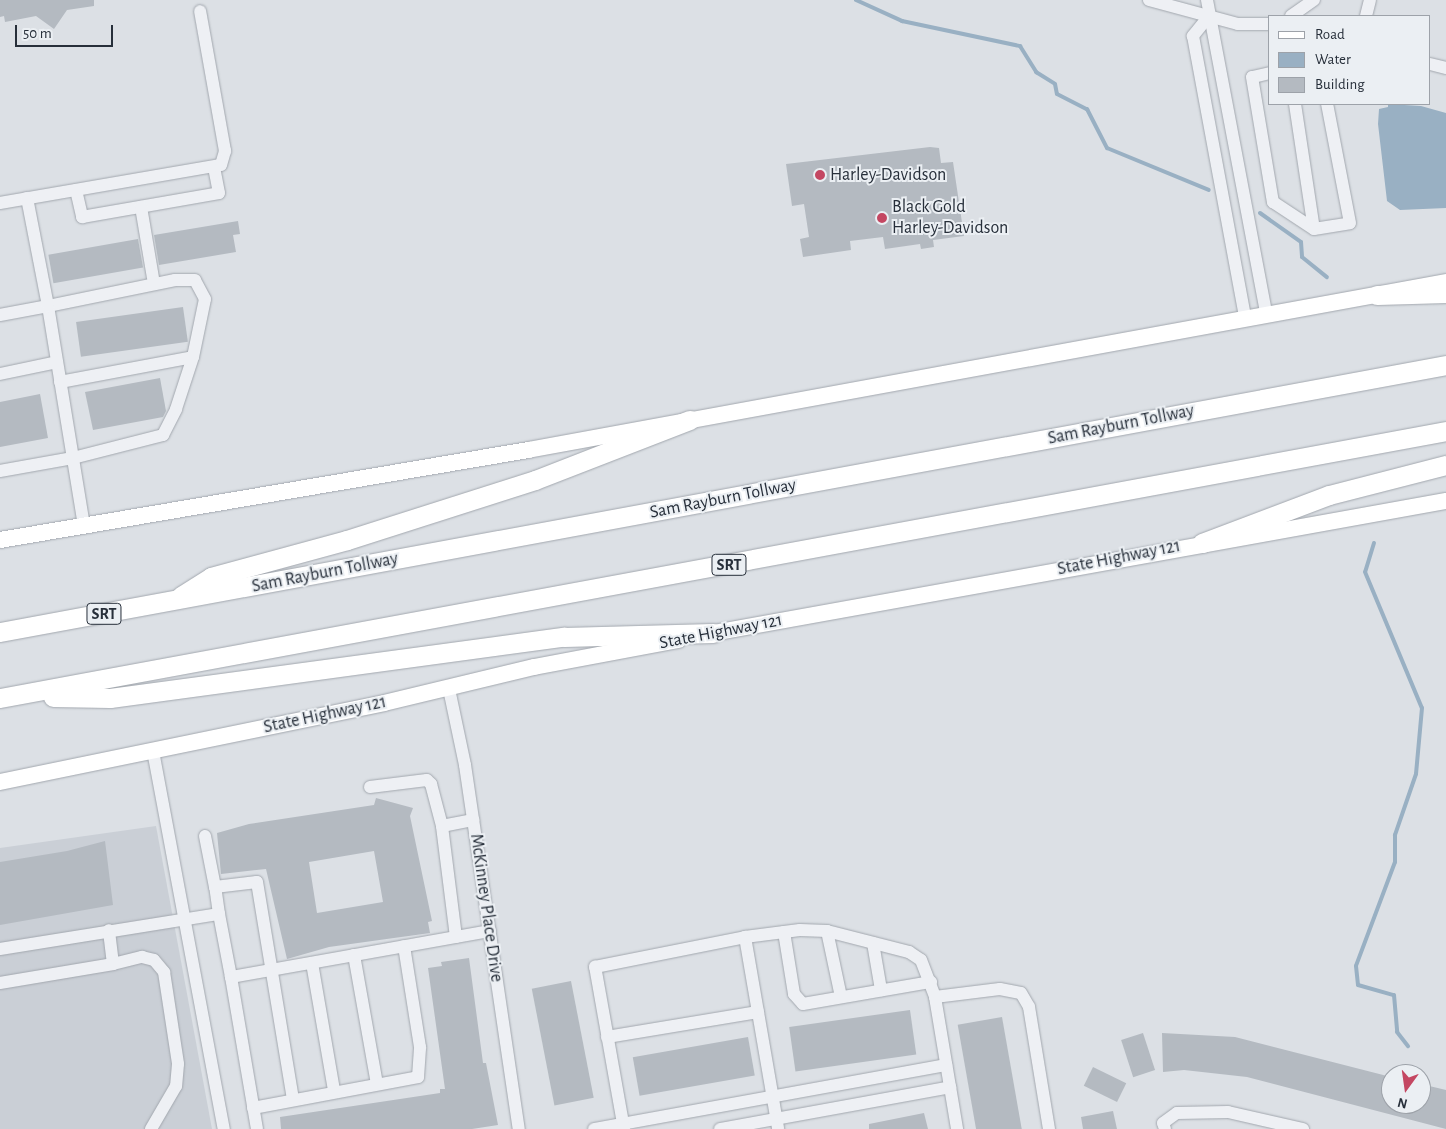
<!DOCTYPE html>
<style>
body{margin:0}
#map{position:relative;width:1446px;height:1129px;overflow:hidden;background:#dce0e5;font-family:"Alegreya Sans",sans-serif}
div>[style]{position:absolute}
.built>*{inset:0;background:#cacfd6}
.water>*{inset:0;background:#99b0c3}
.stream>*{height:4px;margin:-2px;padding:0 2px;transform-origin:2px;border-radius:2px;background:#99b0c3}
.building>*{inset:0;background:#b4bac1;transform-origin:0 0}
.roads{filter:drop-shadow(0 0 1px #a2a7ae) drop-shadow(0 0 1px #a2a7ae)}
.minor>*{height:12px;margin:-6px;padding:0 6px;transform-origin:6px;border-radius:6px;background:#eef0f4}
.major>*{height:16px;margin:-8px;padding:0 8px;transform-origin:8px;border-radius:8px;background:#fff}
.highway>*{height:19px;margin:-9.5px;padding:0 9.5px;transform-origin:9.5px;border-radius:9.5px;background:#fff}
.dots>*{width:14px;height:14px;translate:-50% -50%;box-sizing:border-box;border:2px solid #ebeff3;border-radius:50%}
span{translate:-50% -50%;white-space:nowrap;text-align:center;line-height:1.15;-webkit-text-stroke:4px #ebeff3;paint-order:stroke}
.shield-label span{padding:1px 4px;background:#ebeff3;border:1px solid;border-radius:4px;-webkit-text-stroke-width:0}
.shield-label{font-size:16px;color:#272f3a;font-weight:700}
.poi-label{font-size:18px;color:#272f3a}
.left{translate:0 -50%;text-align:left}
.street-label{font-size:18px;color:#272f3a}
.legend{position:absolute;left:1268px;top:15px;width:162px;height:90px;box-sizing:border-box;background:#ebeff3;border:1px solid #9da2a9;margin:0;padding:6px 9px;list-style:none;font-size:15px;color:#272f3a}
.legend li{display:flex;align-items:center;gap:10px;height:25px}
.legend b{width:25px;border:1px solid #9da2a9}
.north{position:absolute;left:1381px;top:1064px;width:50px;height:50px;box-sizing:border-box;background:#ebeff3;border:1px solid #9da2a9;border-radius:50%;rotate:194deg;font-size:14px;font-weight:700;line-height:20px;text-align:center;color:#272f3a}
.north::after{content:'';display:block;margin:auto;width:18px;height:22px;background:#c44762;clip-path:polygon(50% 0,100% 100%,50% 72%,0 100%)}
.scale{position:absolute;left:15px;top:25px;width:98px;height:22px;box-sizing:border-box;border:2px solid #272f3a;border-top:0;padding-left:6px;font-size:15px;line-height:18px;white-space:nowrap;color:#272f3a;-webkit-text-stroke:4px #ebeff3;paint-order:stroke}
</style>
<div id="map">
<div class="built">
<div style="clip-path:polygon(156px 826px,212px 1129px,0 1129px,0 848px)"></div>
</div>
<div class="water">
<div style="clip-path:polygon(1388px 104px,1421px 106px,1446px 113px,1446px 208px,1400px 210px,1387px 201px,1378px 124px,1379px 109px,1388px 107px)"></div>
</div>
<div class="stream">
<div style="left:856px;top:0;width:51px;rotate:24.5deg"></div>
<div style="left:902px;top:21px;width:121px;rotate:12deg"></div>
<div style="left:1020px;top:46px;width:31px;rotate:58deg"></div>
<div style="left:1036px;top:72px;width:22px;rotate:32deg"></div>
<div style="left:1055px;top:84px;width:10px;rotate:79deg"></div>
<div style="left:1057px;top:94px;width:34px;rotate:27deg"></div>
<div style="left:1087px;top:109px;width:44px;rotate:62.9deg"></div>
<div style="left:1107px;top:148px;width:110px;rotate:22.4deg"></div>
<div style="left:1260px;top:213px;width:50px;rotate:35.3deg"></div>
<div style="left:1301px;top:242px;width:15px;rotate:86deg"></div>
<div style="left:1302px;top:257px;width:32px;rotate:39deg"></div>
<div style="left:1374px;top:543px;width:30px;rotate:107deg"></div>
<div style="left:1365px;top:572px;width:147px;rotate:67.3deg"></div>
<div style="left:1422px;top:708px;width:66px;rotate:95.2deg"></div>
<div style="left:1416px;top:774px;width:65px;rotate:109deg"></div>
<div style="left:1395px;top:835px;width:27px;rotate:90deg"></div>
<div style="left:1395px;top:862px;width:111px;rotate:110.6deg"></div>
<div style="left:1356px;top:966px;width:19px;rotate:84deg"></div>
<div style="left:1358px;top:985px;width:37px;rotate:16deg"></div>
<div style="left:1394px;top:995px;width:37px;rotate:85deg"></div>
<div style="left:1397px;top:1032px;width:18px;rotate:52deg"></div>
</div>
<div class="building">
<div style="clip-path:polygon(0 0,94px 0,94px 6px,67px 10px,54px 29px,36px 16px,5px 22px,4px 16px,0 17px)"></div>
<div style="clip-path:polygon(930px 147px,939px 148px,941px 163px,953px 162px,964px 236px,933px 240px,934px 247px,921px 249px,920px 244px,885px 249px,883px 237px,850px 241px,851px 250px,803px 257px,800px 239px,809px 237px,804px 204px,792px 206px,786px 164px)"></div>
<div style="clip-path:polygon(238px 221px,240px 234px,233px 235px,236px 252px,159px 265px,154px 235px)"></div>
<div style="left:138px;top:239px;width:29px;height:91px;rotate:80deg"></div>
<div style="left:183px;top:307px;width:35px;height:108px;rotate:82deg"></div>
<div style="clip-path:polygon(160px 378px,166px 411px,163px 417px,93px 430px,85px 392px)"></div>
<div style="clip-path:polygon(40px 394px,48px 438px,0 447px,0 402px)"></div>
<div style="clip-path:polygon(evenodd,376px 798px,413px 808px,410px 816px,432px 921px,428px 922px,430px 933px,329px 947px,287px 959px,266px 869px,221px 874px,217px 833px,249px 824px,374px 805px,376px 798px,374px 851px,383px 902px,317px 913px,309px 862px,374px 851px)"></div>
<div style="clip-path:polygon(105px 841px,113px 905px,0 925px,0 862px,67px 851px)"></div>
<div style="clip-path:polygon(469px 958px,483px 1063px,486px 1063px,498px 1125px,472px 1129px,281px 1129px,280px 1117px,440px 1093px,440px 1089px,445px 1089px,428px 968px,442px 966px,441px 962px)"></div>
<div style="left:571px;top:981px;width:119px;height:40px;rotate:79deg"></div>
<div style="left:910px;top:1010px;width:45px;height:122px;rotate:82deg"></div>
<div style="left:1002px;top:1017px;width:114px;height:45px;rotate:80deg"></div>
<div style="left:1143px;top:1033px;width:39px;height:23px;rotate:72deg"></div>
<div style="clip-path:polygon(1162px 1033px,1235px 1037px,1391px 1077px,1391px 1104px,1421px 1104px,1421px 1084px,1446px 1090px,1446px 1129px,1247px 1077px,1184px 1070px,1163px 1072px)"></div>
<div style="left:748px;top:1037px;width:39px;height:117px;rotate:80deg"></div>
<div style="left:1093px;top:1067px;width:37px;height:21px;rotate:26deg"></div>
<div style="clip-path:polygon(1113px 1111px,1117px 1129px,1083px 1129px,1081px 1117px)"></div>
<div style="clip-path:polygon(924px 1113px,928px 1129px,869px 1129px,869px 1124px)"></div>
</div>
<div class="roads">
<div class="minor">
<div style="left:1149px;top:0;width:92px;rotate:15.1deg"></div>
<div style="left:1238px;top:24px;width:32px"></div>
<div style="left:1207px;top:0;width:319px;rotate:79.3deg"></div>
<div style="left:1209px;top:16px;width:26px;rotate:129deg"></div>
<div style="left:1193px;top:36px;width:286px;rotate:79.5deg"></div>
<div style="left:1291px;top:16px;width:28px;rotate:-35deg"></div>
<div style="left:1366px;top:16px;width:16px;rotate:-76deg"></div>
<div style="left:1430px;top:64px;width:16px;rotate:14deg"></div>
<div style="left:1270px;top:73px;width:18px;rotate:167deg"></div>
<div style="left:1252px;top:77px;width:127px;rotate:80.5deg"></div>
<div style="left:1273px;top:202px;width:49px;rotate:33.4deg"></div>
<div style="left:1314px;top:229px;width:36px;rotate:-9deg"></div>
<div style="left:1350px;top:223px;width:121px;rotate:-100.9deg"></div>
<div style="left:1295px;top:104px;width:126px;rotate:81.4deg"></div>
<div style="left:76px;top:190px;width:28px;rotate:77deg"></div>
<div style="left:82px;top:217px;width:139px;rotate:-9.9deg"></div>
<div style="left:219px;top:193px;width:25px;rotate:-101deg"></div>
<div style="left:0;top:203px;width:224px;rotate:-9.8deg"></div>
<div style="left:221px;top:165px;width:15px;rotate:-74deg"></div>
<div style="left:225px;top:151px;width:142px;rotate:-100.1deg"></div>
<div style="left:141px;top:207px;width:78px;rotate:80.4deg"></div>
<div style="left:0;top:315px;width:49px;rotate:-10.6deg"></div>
<div style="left:48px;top:306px;width:222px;rotate:80.7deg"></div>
<div style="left:0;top:374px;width:58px;rotate:-11.9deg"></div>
<div style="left:60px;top:382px;width:135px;rotate:-10.6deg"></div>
<div style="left:0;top:471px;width:74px;rotate:-10.1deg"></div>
<div style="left:73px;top:458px;width:93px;rotate:-14.3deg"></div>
<div style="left:163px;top:435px;width:29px;rotate:-63deg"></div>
<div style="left:176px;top:409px;width:55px;rotate:-71.9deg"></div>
<div style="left:193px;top:357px;width:59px;rotate:-78.3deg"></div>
<div style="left:205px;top:299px;width:21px;rotate:-118deg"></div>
<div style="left:195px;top:280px;width:20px;rotate:180deg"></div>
<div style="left:175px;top:280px;width:130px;rotate:168.4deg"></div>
<div style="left:48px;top:306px;width:110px;rotate:-101deg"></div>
<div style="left:449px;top:689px;width:78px;rotate:78.1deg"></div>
<div style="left:465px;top:765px;width:368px;rotate:81.6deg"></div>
<div style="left:153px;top:751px;width:385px;rotate:79.4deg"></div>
<div style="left:370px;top:787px;width:57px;rotate:-7deg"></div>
<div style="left:427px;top:780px;width:6px;rotate:45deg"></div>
<div style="left:431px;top:784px;width:43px;rotate:75.3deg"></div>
<div style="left:205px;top:836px;width:52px;rotate:78.9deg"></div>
<div style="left:219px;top:914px;width:27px;rotate:-98deg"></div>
<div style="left:215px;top:887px;width:42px;rotate:-6.8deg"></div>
<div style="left:257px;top:882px;width:221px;rotate:80.6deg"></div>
<div style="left:827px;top:931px;width:67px;rotate:78deg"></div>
<div style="left:784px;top:932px;width:63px;rotate:80.8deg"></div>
<div style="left:794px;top:994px;width:13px;rotate:48deg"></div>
<div style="left:803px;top:1004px;width:130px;rotate:-9.8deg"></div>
<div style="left:456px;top:937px;width:112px;rotate:-97.2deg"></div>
<div style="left:442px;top:826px;width:32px;rotate:-11deg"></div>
<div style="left:745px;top:937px;width:195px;rotate:80.2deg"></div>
<div style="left:873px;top:943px;width:48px;rotate:80.3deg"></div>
<div style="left:0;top:949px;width:222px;rotate:-9.1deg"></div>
<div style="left:219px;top:914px;width:64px;rotate:79.2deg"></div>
<div style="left:354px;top:955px;width:131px;rotate:79.9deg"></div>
<div style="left:312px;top:963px;width:130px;rotate:80.2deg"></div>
<div style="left:113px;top:964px;width:30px;rotate:-14deg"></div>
<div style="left:142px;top:957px;width:12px;rotate:14deg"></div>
<div style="left:154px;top:960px;width:16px;rotate:50deg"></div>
<div style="left:164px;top:972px;width:93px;rotate:81.3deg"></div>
<div style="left:178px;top:1064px;width:22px;rotate:95deg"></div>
<div style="left:176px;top:1086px;width:50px;rotate:120.2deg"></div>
<div style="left:0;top:983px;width:115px;rotate:-9.5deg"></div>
<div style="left:113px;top:964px;width:34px;rotate:-97deg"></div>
<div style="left:935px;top:997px;width:65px;rotate:-7deg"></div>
<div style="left:1000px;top:989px;width:21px;rotate:11deg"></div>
<div style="left:1021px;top:993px;width:16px;rotate:60deg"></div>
<div style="left:1029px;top:1007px;width:124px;rotate:80.7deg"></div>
<div style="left:607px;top:1037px;width:153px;rotate:-9.4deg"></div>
<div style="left:253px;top:1108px;width:168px;rotate:-10.6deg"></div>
<div style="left:418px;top:1077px;width:30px;rotate:-86deg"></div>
<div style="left:420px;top:1047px;width:102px;rotate:-99deg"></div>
<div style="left:257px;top:1129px;width:154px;rotate:-99.7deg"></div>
<div style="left:231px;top:977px;width:263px;rotate:-10.1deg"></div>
<div style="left:594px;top:1129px;width:358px;rotate:-10.3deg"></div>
<div style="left:624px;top:1129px;width:165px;rotate:-100.1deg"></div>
<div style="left:595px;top:967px;width:153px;rotate:-11.3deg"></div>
<div style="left:745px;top:937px;width:55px;rotate:-7.3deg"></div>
<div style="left:800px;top:930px;width:27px;rotate:2deg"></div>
<div style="left:827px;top:931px;width:85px;rotate:14.4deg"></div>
<div style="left:909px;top:952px;width:14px;rotate:34deg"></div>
<div style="left:921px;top:960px;width:40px;rotate:69deg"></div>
<div style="left:935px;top:997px;width:134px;rotate:80.5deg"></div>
<div style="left:720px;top:1129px;width:234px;rotate:-10.3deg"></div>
<div style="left:1165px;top:1129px;width:6px;rotate:-108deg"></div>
<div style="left:1163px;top:1123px;width:17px;rotate:-36deg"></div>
<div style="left:1177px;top:1113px;width:51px;rotate:-1.1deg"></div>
<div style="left:1228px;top:1112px;width:77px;rotate:12.8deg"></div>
</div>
<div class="major">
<div style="left:0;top:540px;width:536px;rotate:-9.67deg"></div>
<div style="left:528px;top:450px;width:933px;rotate:-10.37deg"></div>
<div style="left:702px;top:635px;width:756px;rotate:-10.21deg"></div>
<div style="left:0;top:782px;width:392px;rotate:-11.6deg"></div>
<div style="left:384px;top:703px;width:154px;rotate:-13.5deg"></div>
<div style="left:534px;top:667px;width:147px;rotate:-10.6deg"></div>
</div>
<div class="highway">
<div style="left:1377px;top:295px;width:69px;rotate:-1.7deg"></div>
<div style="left:1202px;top:543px;width:136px;rotate:-20.7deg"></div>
<div style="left:1329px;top:495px;width:121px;rotate:-14.4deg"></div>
<div style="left:181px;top:596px;width:36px;rotate:-32deg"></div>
<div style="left:211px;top:577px;width:141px;rotate:-15.2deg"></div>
<div style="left:347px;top:540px;width:197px;rotate:-17.7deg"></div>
<div style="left:535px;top:480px;width:166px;rotate:-21.2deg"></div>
<div style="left:0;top:632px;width:1470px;rotate:-10.46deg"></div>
<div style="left:53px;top:697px;width:57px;rotate:1deg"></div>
<div style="left:110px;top:698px;width:458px;rotate:-7.7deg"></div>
<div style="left:564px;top:637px;width:149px;rotate:-1.5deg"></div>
<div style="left:0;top:698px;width:1470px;rotate:-10.46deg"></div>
</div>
</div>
<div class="dots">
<div style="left:820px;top:175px;background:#c44762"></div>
<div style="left:882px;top:218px;background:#c44762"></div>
</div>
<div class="shield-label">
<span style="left:729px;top:565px">SRT</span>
<span style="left:104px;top:614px">SRT</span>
</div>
<div class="poi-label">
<span class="left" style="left:830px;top:175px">Harley-Davidson</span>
<span class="left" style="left:892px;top:218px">Black Gold<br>Harley-Davidson</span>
</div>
<div class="street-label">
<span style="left:1121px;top:425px;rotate:-11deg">Sam Rayburn Tollway</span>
<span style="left:723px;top:499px;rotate:-11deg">Sam Rayburn Tollway</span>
<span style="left:1119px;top:558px;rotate:-11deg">State Highway 121</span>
<span style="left:325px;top:573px;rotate:-11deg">Sam Rayburn Tollway</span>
<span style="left:721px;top:632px;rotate:-11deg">State Highway 121</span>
<span style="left:325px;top:715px;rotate:-12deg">State Highway 121</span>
<span style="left:486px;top:908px;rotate:82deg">McKinney Place Drive</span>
</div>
<ul class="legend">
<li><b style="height:6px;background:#fff"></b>Road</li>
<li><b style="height:14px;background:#99b0c3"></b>Water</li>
<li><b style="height:14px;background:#b4bac1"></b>Building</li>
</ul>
<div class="north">N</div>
<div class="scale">50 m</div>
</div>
